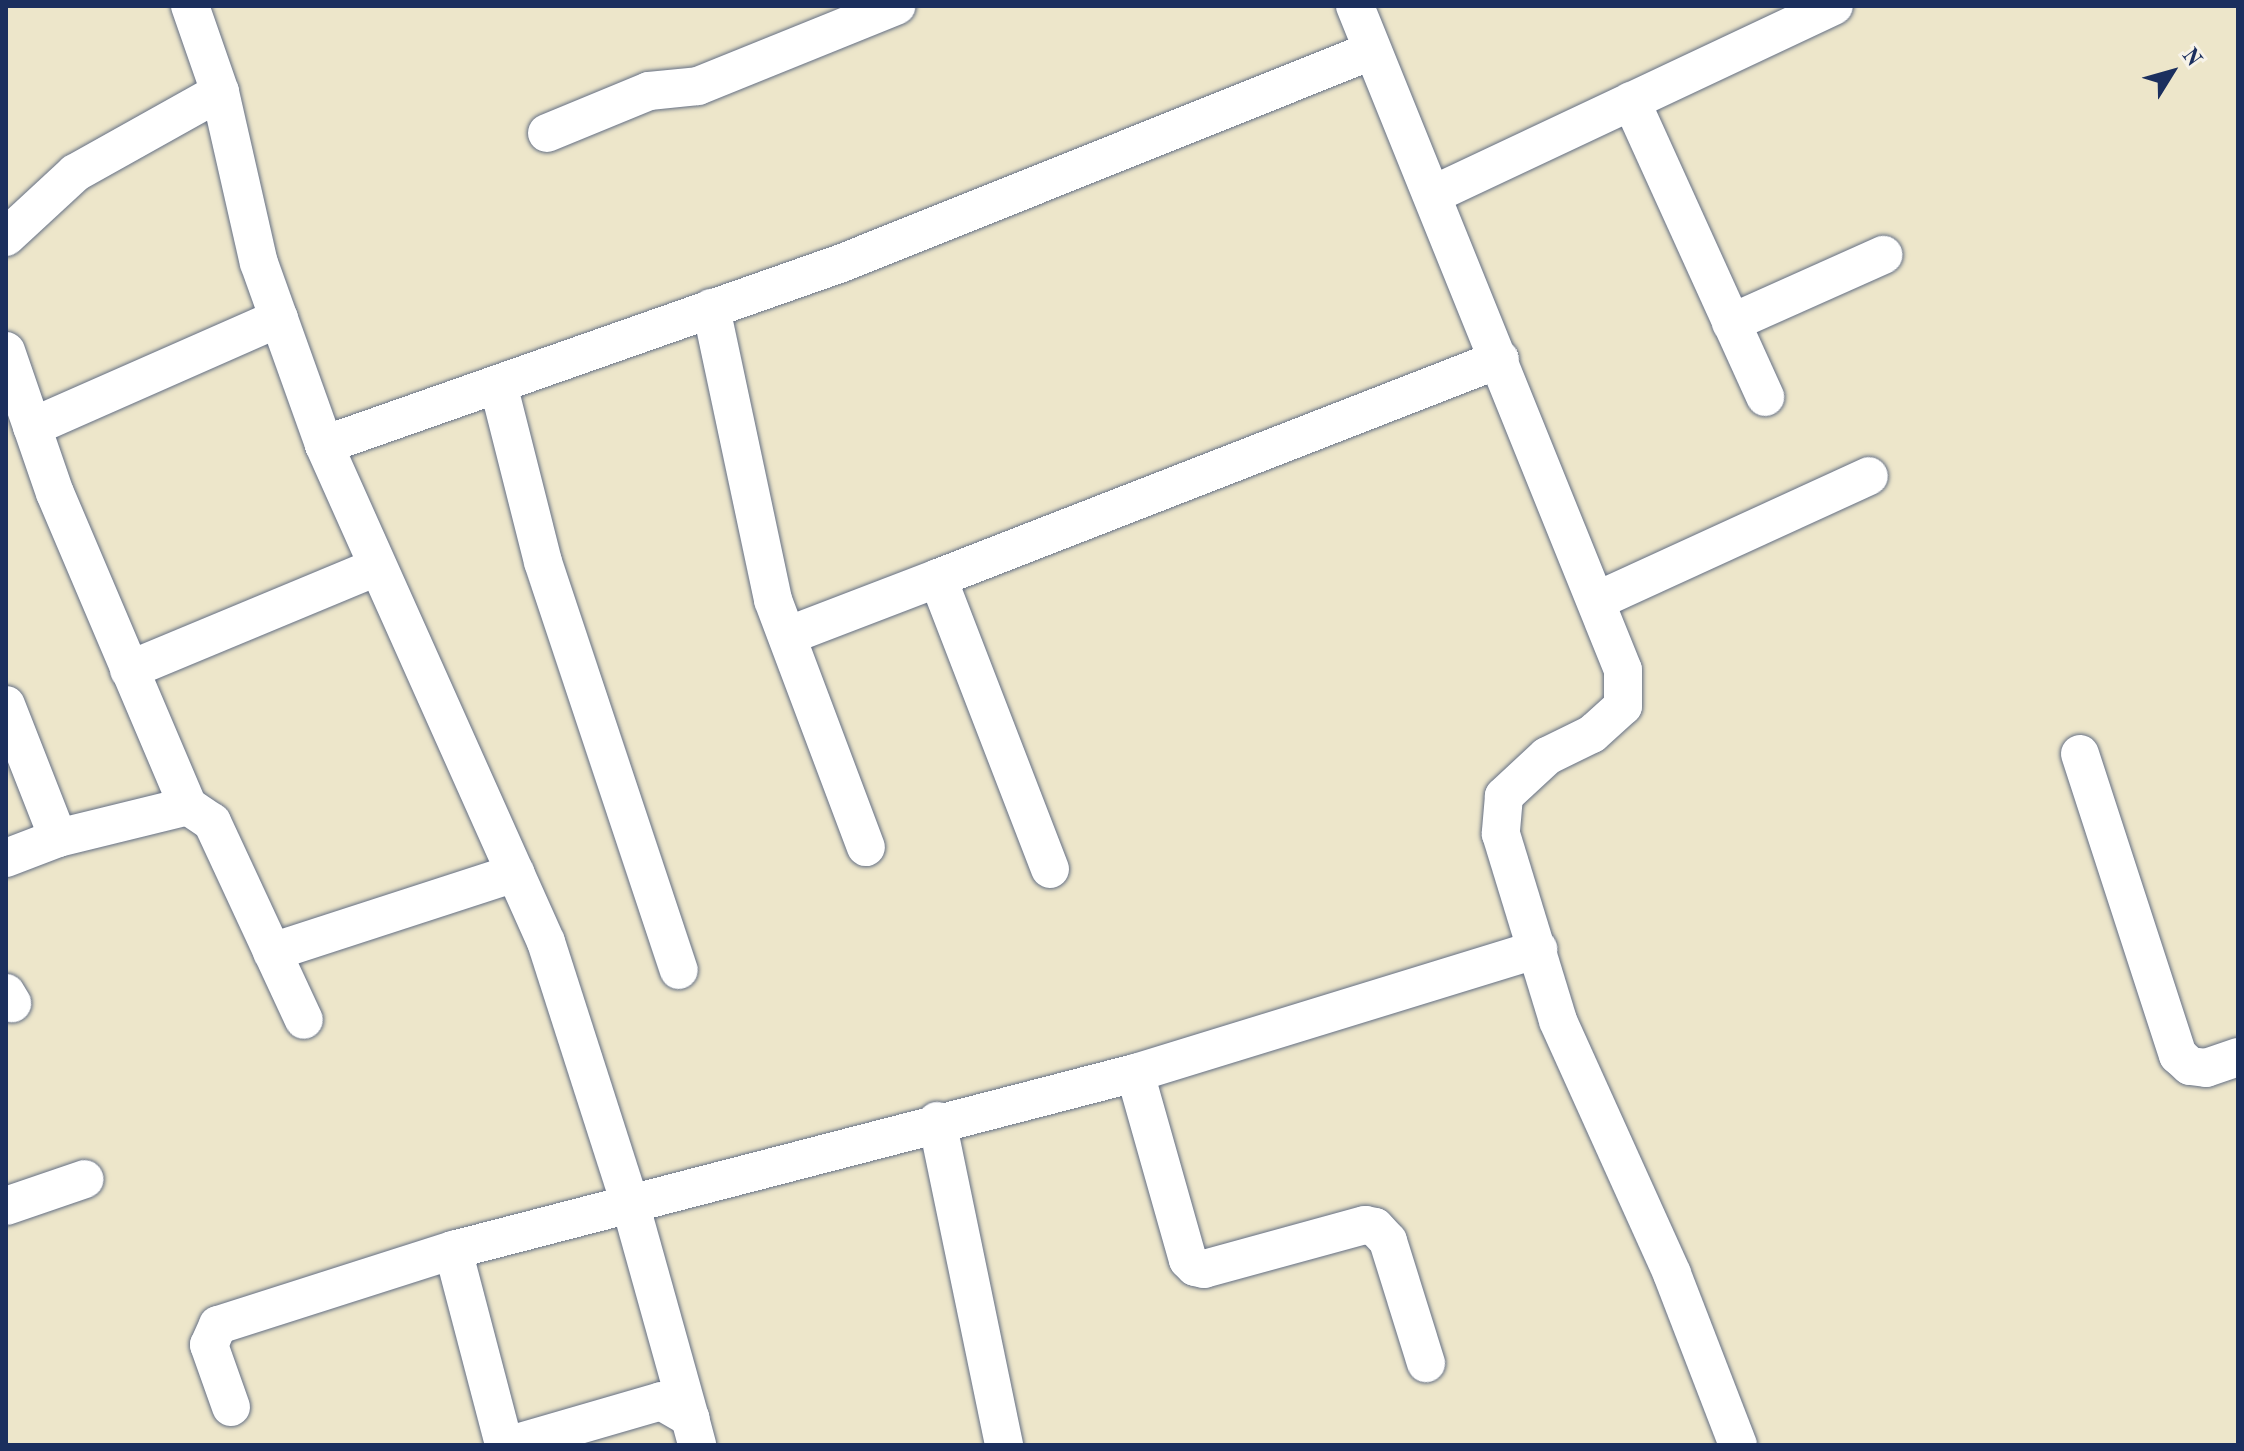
<!DOCTYPE html>
<style>
body{margin:0}
#map{position:relative;width:2244px;height:1451px;overflow:hidden;background:#ede6ca;font-family:"Old Standard TT",serif}
div>[style]{position:absolute}
.roads{filter:drop-shadow(0 0 2px #646f84) drop-shadow(0 0 2px #646f84)}
.minor>*{height:38px;margin:-19px;padding:0 19px;transform-origin:19px;border-radius:19px;background:#fff}
span{translate:-50% -50%;white-space:nowrap;text-align:center;line-height:1.15;-webkit-text-stroke:6px #f7f3e8;paint-order:stroke}
.frame{position:absolute;inset:0;border:8px solid #1b2f5e;pointer-events:none}
.north{position:absolute;left:2132px;top:32px;width:80px;height:80px;-webkit-text-stroke:6px #f7f3e8;paint-order:stroke;rotate:53deg;font-size:22px;font-weight:700;line-height:32px;text-align:center;color:#1b2f5e}
.north::after{content:'';display:block;margin:auto;width:28px;height:36px;background:#1b2f5e;clip-path:polygon(50% 0,100% 100%,50% 72%,0 100%)}
</style>
<div id="map">
<div class="roads">
<div class="minor">
<div style="left:1355px;top:6px;width:716px;rotate:68.02deg"></div>
<div style="left:1623px;top:670px;width:36px;rotate:90deg"></div>
<div style="left:1623px;top:706px;width:42px;rotate:137.9deg"></div>
<div style="left:1592px;top:734px;width:50px;rotate:153.9deg"></div>
<div style="left:1547px;top:756px;width:59px;rotate:137.1deg"></div>
<div style="left:1504px;top:796px;width:38px;rotate:95deg"></div>
<div style="left:1501px;top:834px;width:195px;rotate:73deg"></div>
<div style="left:1558px;top:1021px;width:277px;rotate:65.7deg"></div>
<div style="left:1672px;top:1274px;width:183px;rotate:68.9deg"></div>
<div style="left:220px;top:92px;width:175px;rotate:77.2deg"></div>
<div style="left:259px;top:263px;width:193px;rotate:70.3deg"></div>
<div style="left:324px;top:445px;width:544px;rotate:65.93deg"></div>
<div style="left:546px;top:942px;width:274px;rotate:72.2deg"></div>
<div style="left:630px;top:1203px;width:223px;rotate:74.4deg"></div>
<div style="left:1631px;top:101px;width:325px;rotate:65.6deg"></div>
<div style="left:547px;top:133px;width:110px;rotate:-22.4deg"></div>
<div style="left:649px;top:91px;width:49px;rotate:-5.8deg"></div>
<div style="left:698px;top:86px;width:214px;rotate:-22deg"></div>
<div style="left:1432px;top:195px;width:444px;rotate:-25.2deg"></div>
<div style="left:6px;top:237px;width:94px;rotate:-42.8deg"></div>
<div style="left:75px;top:173px;width:166px;rotate:-29.2deg"></div>
<div style="left:220px;top:92px;width:91px;rotate:-109.2deg"></div>
<div style="left:711px;top:308px;width:299px;rotate:78deg"></div>
<div style="left:773px;top:600px;width:264px;rotate:69.4deg"></div>
<div style="left:1731px;top:323px;width:167px;rotate:-24.1deg"></div>
<div style="left:6px;top:351px;width:150px;rotate:71deg"></div>
<div style="left:55px;top:493px;width:340px;rotate:67deg"></div>
<div style="left:188px;top:806px;width:29px;rotate:34deg"></div>
<div style="left:212px;top:822px;width:218px;rotate:65.1deg"></div>
<div style="left:498px;top:384px;width:184px;rotate:75.8deg"></div>
<div style="left:543px;top:562px;width:430px;rotate:71.6deg"></div>
<div style="left:32px;top:427px;width:270px;rotate:-23.8deg"></div>
<div style="left:324px;top:445px;width:549px;rotate:-19.36deg"></div>
<div style="left:842px;top:263px;width:570px;rotate:-21.84deg"></div>
<div style="left:1596px;top:601px;width:300px;rotate:-24.6deg"></div>
<div style="left:787px;top:636px;width:162px;rotate:-21deg"></div>
<div style="left:129px;top:670px;width:268px;rotate:-22.6deg"></div>
<div style="left:6px;top:705px;width:143px;rotate:68.6deg"></div>
<div style="left:2080px;top:754px;width:317px;rotate:72deg"></div>
<div style="left:2178px;top:1055px;width:16px;rotate:43deg"></div>
<div style="left:2190px;top:1066px;width:16px;rotate:7deg"></div>
<div style="left:2206px;top:1068px;width:34px;rotate:-19deg"></div>
<div style="left:6px;top:858px;width:56px;rotate:-21deg"></div>
<div style="left:58px;top:838px;width:134px;rotate:-13.8deg"></div>
<div style="left:1050px;top:869px;width:312px;rotate:-111.1deg"></div>
<div style="left:938px;top:578px;width:603px;rotate:-21.29deg"></div>
<div style="left:272px;top:952px;width:256px;rotate:-18deg"></div>
<div style="left:6px;top:993px;width:12px;rotate:59deg"></div>
<div style="left:1135px;top:1073px;width:194px;rotate:74.2deg"></div>
<div style="left:1188px;top:1260px;width:10px;rotate:45deg"></div>
<div style="left:1195px;top:1267px;width:9px;rotate:13deg"></div>
<div style="left:1204px;top:1269px;width:167px;rotate:-15.3deg"></div>
<div style="left:1365px;top:1225px;width:10px;rotate:11deg"></div>
<div style="left:1375px;top:1227px;width:19px;rotate:47deg"></div>
<div style="left:1388px;top:1241px;width:128px;rotate:72.7deg"></div>
<div style="left:937px;top:1121px;width:331px;rotate:78.3deg"></div>
<div style="left:6px;top:1206px;width:83px;rotate:-18.9deg"></div>
<div style="left:453px;top:1250px;width:202px;rotate:75.3deg"></div>
<div style="left:231px;top:1407px;width:66px;rotate:-109.5deg"></div>
<div style="left:209px;top:1345px;width:22px;rotate:-66deg"></div>
<div style="left:218px;top:1325px;width:247px;rotate:-17.7deg"></div>
<div style="left:453px;top:1250px;width:705px;rotate:-14.55deg"></div>
<div style="left:1135px;top:1073px;width:422px;rotate:-17.1deg"></div>
<div style="left:510px;top:1445px;width:157px;rotate:-16.2deg"></div>
<div style="left:661px;top:1401px;width:34px;rotate:30deg"></div>
<div style="left:690px;top:1418px;width:28px;rotate:75deg"></div>
</div>
</div>
<div class="frame"></div>
<div class="north">N</div>
</div>
